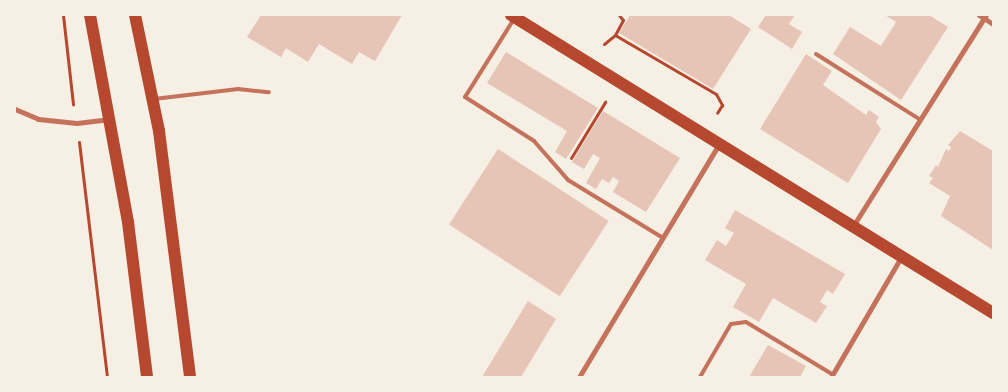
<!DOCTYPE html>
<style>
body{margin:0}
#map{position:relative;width:1008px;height:392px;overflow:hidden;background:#f6efe4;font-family:Jost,sans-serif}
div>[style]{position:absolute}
.building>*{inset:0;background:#e6c5b7;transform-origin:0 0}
.path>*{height:3px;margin:-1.5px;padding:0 1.5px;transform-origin:1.5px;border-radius:1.5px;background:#b5482f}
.service>*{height:4px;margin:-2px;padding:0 2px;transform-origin:2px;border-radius:2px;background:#c5725c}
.minor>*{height:5px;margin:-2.5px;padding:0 2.5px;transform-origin:2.5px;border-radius:2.5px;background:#c5725c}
.primary>*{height:12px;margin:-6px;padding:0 6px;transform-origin:6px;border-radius:6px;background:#b5482f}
span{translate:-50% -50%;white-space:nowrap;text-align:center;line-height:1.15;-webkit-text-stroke:4px #f6efe4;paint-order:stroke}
.frame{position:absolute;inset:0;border:16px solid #f6efe4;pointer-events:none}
</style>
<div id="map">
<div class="building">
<div style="clip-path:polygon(261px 15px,402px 15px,375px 61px,359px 52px,352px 64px,319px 44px,308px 62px,286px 48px,281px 57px,247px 37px)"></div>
<div style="clip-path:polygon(630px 15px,729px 15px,751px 29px,713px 89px,619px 33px)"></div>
<div style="clip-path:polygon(766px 15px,795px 15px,789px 24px,802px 32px,792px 49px,758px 27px)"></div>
<div style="clip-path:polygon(885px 15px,929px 15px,948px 27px,901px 100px,833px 54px,850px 27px,881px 46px,896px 22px)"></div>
<div style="clip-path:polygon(506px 52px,598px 108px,566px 159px,555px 152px,567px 131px,487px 83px)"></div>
<div style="clip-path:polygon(806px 54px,832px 71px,823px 85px,866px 115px,869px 110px,879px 117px,876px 122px,881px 129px,848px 183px,760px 129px)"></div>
<div style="clip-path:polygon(603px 111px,680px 158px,646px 212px,613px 192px,619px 181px,613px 177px,609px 183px,602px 179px,596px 189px,586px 183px,600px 158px,593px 154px,584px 169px,572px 162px)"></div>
<div style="clip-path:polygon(960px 131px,993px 151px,993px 250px,941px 216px,950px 196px,929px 183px,933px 178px,929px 176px,936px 165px,938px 167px,946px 149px,949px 151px,951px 147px,948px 145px)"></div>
<div style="left:498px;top:149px;width:132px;height:90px;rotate:33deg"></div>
<div style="clip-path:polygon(735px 210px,845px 274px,833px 294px,827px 290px,820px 302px,827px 306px,816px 323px,773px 298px,759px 322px,733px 307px,746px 284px,705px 260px,717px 240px,726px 246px,734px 233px,725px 228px)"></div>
<div style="clip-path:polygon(528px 301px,556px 319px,521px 377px,482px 377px)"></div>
<div style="clip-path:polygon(768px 345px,806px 366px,800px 377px,749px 377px)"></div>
</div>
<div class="path">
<div style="left:63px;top:15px;width:90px;rotate:83.6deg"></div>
<div style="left:615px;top:35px;width:17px;rotate:-62deg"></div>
<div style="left:623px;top:20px;width:6px;rotate:-129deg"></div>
<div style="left:604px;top:44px;width:14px;rotate:-39deg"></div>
<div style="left:615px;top:35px;width:117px;rotate:30.3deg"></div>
<div style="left:716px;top:94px;width:13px;rotate:61deg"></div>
<div style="left:722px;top:105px;width:9px;rotate:122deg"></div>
<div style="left:79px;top:142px;width:237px;rotate:83.2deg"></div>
<div style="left:571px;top:158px;width:66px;rotate:-58.7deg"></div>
</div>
<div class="service">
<div style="left:514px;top:19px;width:92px;rotate:122.1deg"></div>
<div style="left:465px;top:97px;width:82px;rotate:32.5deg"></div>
<div style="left:534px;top:141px;width:52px;rotate:48.9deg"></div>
<div style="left:568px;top:180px;width:111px;rotate:31.4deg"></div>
<div style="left:816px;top:54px;width:124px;rotate:32.2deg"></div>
<div style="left:154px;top:99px;width:85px;rotate:-6.8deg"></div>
<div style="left:238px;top:89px;width:31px;rotate:6deg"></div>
<div style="left:700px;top:377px;width:61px;rotate:-59.7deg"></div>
<div style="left:731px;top:324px;width:15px;rotate:-8deg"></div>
<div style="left:746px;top:322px;width:100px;rotate:31.2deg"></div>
</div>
<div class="minor">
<div style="left:979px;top:15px;width:17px;rotate:33deg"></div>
<div style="left:15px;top:109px;width:25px;rotate:23deg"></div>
<div style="left:38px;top:119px;width:39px;rotate:6deg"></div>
<div style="left:77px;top:123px;width:31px;rotate:-7deg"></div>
<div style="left:853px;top:226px;width:249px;rotate:-57.8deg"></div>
<div style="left:579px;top:377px;width:272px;rotate:-59deg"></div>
<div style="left:831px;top:377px;width:139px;rotate:-59.7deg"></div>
</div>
<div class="primary">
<div style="left:90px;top:15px;width:210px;rotate:79.6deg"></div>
<div style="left:128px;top:222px;width:156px;rotate:83deg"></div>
<div style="left:135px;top:15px;width:118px;rotate:78.3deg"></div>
<div style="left:159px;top:131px;width:248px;rotate:82.8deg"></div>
<div style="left:511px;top:15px;width:567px;rotate:31.73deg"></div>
</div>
<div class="frame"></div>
</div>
